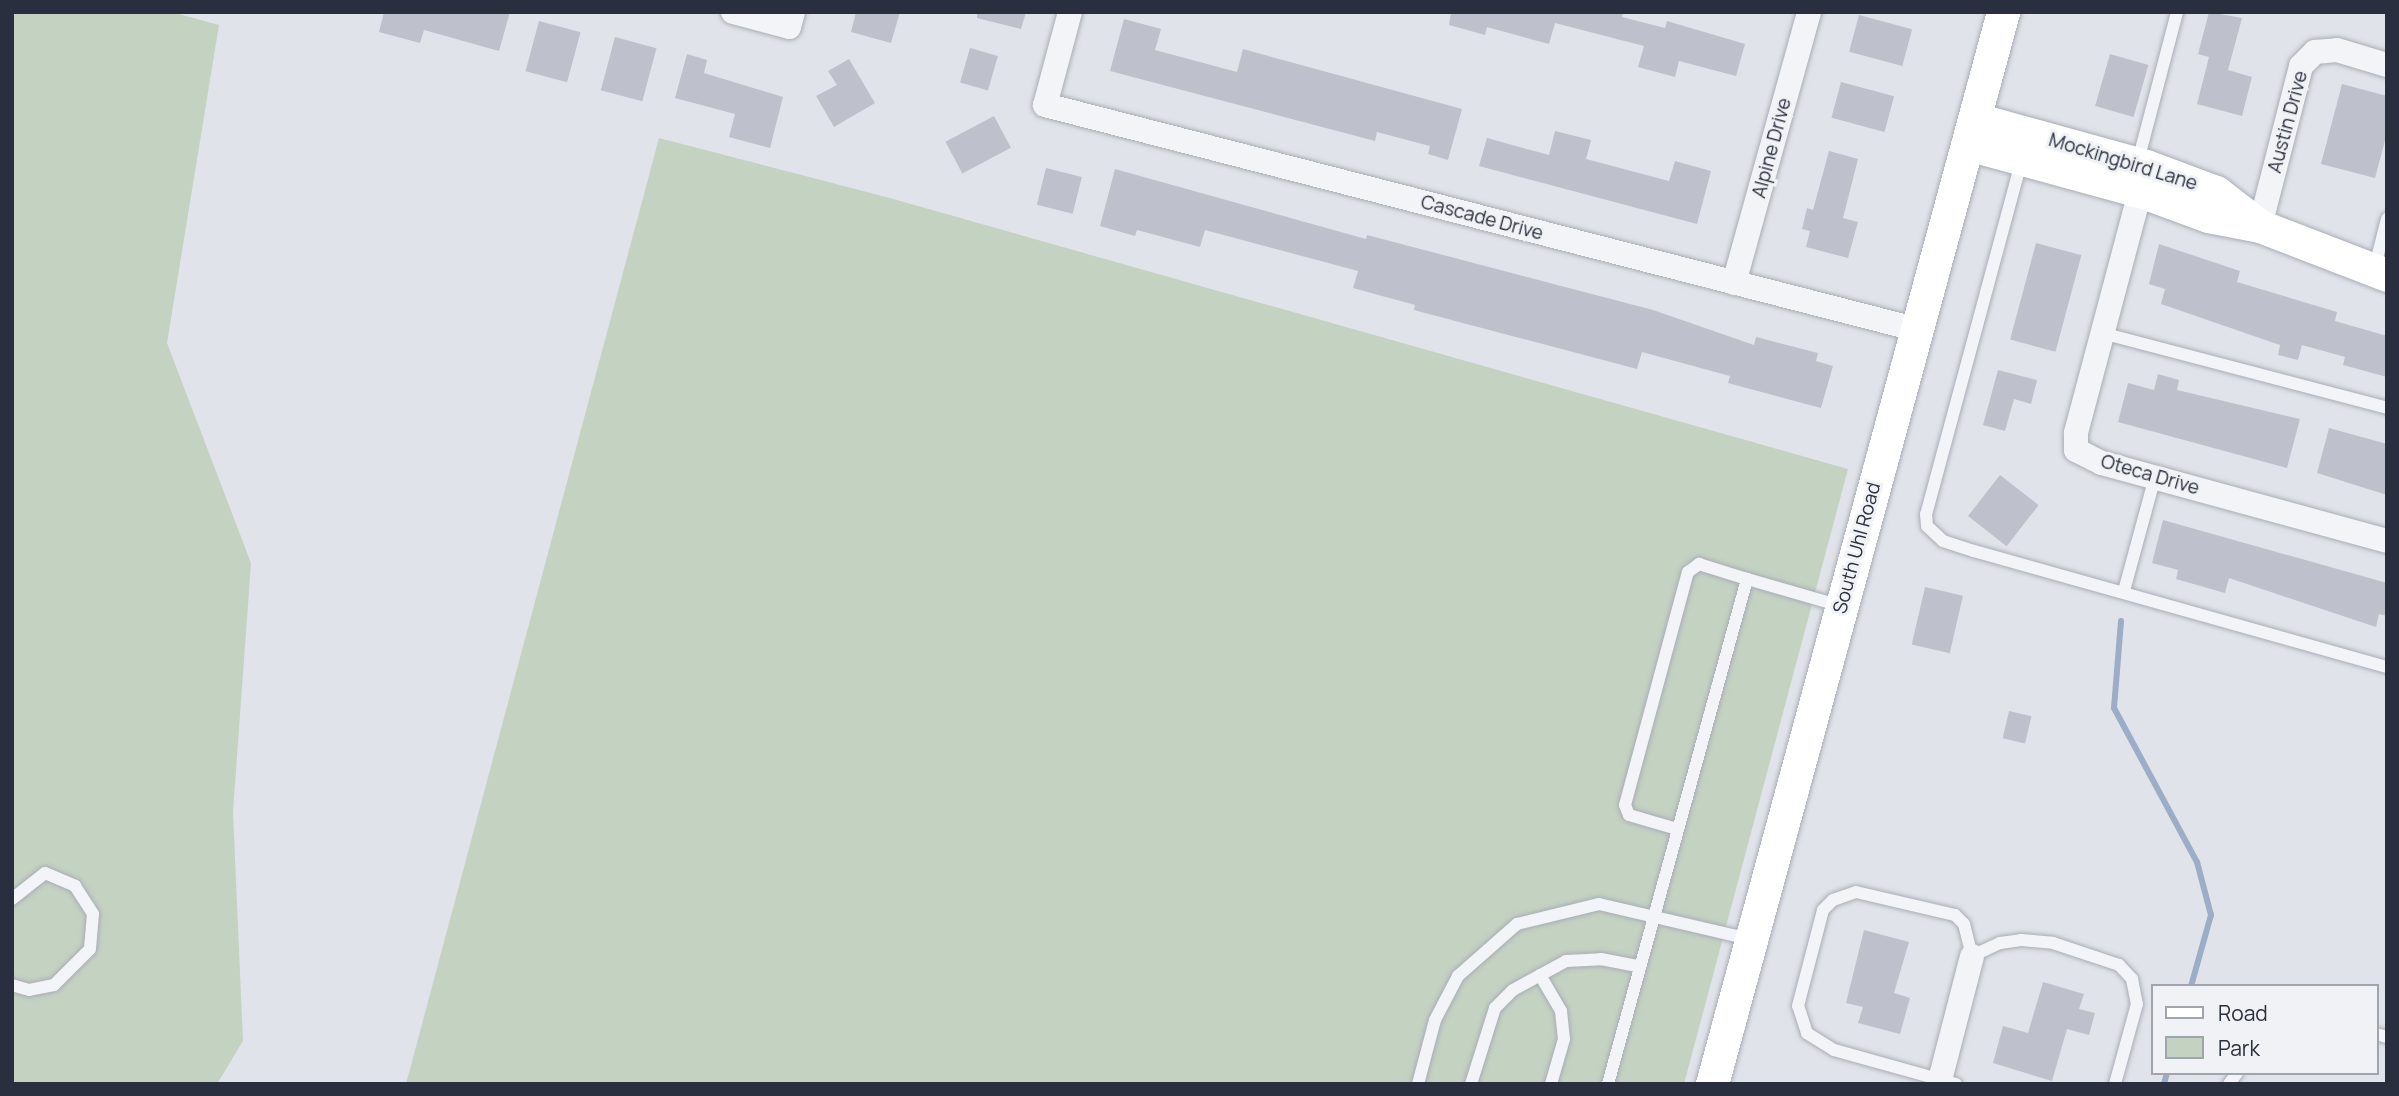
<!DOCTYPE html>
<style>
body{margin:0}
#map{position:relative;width:2399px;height:1096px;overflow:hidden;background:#e0e3e9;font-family:Manrope,sans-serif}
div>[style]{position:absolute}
.green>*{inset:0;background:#c4d2c2}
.stream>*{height:6px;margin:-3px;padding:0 3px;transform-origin:3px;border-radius:3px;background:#9cadc7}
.building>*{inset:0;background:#bec1cb;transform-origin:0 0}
.roads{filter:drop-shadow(0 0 2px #a9adb6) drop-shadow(0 0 2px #a9adb6)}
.lane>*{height:12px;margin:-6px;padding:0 6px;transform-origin:6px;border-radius:6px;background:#f3f4f7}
.street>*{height:24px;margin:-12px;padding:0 12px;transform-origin:12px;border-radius:12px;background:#f3f4f7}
.secondary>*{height:33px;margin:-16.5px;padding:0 16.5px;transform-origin:16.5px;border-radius:16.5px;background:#fff}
span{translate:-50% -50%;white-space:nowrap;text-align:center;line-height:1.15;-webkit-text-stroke:6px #f0f2f6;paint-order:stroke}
.street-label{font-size:19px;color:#292f3f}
.frame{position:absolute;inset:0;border:14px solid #292f3f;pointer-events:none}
.legend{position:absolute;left:2151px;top:984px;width:228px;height:91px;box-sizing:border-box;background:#f0f2f6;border:2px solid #a0a4ad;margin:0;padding:9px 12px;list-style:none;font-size:21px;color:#292f3f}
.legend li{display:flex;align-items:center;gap:14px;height:35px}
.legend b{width:35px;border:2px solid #a0a4ad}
</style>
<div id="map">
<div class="green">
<div style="clip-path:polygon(12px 12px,171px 12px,219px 25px,167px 343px,251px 563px,233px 812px,243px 1041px,217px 1084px,12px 1084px)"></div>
<div style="clip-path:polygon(659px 138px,886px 197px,1848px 469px,1684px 1084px,406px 1084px)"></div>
</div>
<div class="stream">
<div style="left:2121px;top:621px;width:87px;rotate:94.6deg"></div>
<div style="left:2114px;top:708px;width:175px;rotate:61.7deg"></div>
<div style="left:2197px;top:862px;width:55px;rotate:75.2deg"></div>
<div style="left:2211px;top:915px;width:74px;rotate:105.7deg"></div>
<div style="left:2164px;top:1084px;width:11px;rotate:-75deg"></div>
</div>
<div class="building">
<div style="clip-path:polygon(384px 12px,510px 12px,499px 51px,424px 30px,420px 43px,379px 32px)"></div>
<div style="clip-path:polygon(856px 12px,900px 12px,891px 43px,851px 32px)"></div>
<div style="clip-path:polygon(977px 12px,1026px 12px,1021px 29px,977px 18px)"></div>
<div style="clip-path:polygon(1451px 12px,1623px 12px,1622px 17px,1665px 28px,1667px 21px,1745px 44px,1736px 76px,1679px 61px,1675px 77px,1638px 67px,1644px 46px,1555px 23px,1549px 44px,1487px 27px,1485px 35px,1449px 25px)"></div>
<div style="clip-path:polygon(2209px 12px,2242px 18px,2228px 70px,2252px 77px,2242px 116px,2197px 104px,2209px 57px,2198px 54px)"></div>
<div style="left:1859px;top:15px;width:55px;height:38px;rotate:15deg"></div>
<div style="clip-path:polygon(1124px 19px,1161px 29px,1155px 50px,1237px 72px,1243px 49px,1462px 109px,1448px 160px,1428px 154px,1430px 146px,1392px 136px,1377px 132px,1375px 141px,1110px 71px)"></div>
<div style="left:539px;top:21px;width:43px;height:52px;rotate:15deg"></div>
<div style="left:615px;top:37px;width:43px;height:55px;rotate:15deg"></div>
<div style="left:970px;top:48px;width:29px;height:36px;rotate:16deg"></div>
<div style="clip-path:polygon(687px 54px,707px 60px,704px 73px,783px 97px,770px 148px,729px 137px,735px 114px,675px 98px)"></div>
<div style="left:2110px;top:54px;width:40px;height:54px;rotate:16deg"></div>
<div style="clip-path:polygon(849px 59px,875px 103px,834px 127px,816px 96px,837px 85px,828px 71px)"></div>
<div style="left:1841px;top:82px;width:55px;height:37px;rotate:15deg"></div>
<div style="clip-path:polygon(2342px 84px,2387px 96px,2387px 133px,2375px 178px,2321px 164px)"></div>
<div style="left:994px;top:116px;width:36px;height:55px;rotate:62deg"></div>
<div style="clip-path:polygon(1555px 131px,1591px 140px,1586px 159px,1669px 181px,1675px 161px,1711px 171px,1697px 224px,1479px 166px,1487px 138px,1549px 155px)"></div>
<div style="clip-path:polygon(1829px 151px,1858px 159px,1843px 218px,1858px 222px,1848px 258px,1806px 247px,1810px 231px,1802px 229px,1807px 208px,1813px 210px)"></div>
<div style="left:1046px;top:168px;width:37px;height:38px;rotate:14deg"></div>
<div style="clip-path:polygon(1115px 169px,1366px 239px,1367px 235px,1653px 310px,1754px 345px,1756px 337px,1818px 353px,1816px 361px,1833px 366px,1821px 408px,1728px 383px,1730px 376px,1642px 352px,1637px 369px,1414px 310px,1415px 305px,1353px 288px,1358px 271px,1205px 230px,1200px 247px,1137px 230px,1135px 236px,1100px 226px)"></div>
<div style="left:2036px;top:243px;width:47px;height:100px;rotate:15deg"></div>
<div style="clip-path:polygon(2159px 244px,2240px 271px,2237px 282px,2337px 312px,2335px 321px,2387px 336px,2387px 377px,2343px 365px,2345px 357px,2302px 345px,2298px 360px,2278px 355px,2280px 345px,2161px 304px,2165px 289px,2149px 284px)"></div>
<div style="clip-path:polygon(1998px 370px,2037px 380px,2031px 404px,2014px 399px,2005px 431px,1983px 425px)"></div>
<div style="clip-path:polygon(2158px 374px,2179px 380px,2177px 390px,2300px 419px,2287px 468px,2118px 422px,2128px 383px,2154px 390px)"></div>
<div style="clip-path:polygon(2329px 428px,2387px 444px,2387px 495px,2317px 473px)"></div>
<div style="left:2000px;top:475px;width:49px;height:52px;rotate:38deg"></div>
<div style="clip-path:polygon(2163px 520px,2387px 583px,2387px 616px,2379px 614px,2376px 627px,2229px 578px,2225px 593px,2176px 579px,2178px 570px,2152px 563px)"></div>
<div style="left:1925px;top:587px;width:39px;height:59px;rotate:13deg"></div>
<div style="left:2009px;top:711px;width:23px;height:28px;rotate:13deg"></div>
<div style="clip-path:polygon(1864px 930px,1909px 942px,1894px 993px,1910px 998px,1900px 1034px,1858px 1023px,1863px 1007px,1846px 1003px)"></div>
<div style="clip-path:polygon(2043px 982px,2084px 994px,2079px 1009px,2095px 1013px,2089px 1035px,2067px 1029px,2052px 1081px,1993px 1063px,2003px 1026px,2028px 1033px)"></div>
</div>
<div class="roads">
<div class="lane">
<div style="left:2022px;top:159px;width:368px;rotate:105.1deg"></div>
<div style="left:1926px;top:514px;width:12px;rotate:85deg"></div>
<div style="left:1927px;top:526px;width:22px;rotate:43deg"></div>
<div style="left:1943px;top:541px;width:33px;rotate:18deg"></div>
<div style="left:1974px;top:551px;width:429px;rotate:15.7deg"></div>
<div style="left:2138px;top:161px;width:154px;rotate:-75.3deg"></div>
<div style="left:2374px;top:270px;width:53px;rotate:-75.7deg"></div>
<div style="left:2102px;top:333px;width:295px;rotate:14.7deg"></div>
<div style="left:2124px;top:591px;width:118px;rotate:-74.8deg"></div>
<div style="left:1677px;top:829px;width:50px;rotate:-163.7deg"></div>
<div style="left:1629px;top:815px;width:11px;rotate:-112deg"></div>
<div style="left:1625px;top:805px;width:241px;rotate:-74.9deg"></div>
<div style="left:1688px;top:572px;width:14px;rotate:-36deg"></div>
<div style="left:1699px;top:564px;width:50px;rotate:17.4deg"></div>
<div style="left:12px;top:899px;width:42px;rotate:-38.2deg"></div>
<div style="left:45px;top:873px;width:33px;rotate:23deg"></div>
<div style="left:75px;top:886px;width:33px;rotate:57deg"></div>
<div style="left:93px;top:914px;width:35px;rotate:95deg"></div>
<div style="left:90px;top:949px;width:51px;rotate:135deg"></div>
<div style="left:54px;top:985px;width:25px;rotate:169deg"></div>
<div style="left:29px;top:990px;width:18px;rotate:-164deg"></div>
<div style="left:1540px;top:975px;width:42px;rotate:59.7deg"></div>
<div style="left:1561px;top:1011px;width:28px;rotate:84deg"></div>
<div style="left:1564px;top:1039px;width:47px;rotate:106.1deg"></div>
<div style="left:2376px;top:1034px;width:11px;rotate:15deg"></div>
<div style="left:1418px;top:1084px;width:66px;rotate:-75.1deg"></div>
<div style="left:1435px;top:1020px;width:50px;rotate:-62.4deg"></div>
<div style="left:1458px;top:976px;width:79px;rotate:-41.4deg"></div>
<div style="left:1517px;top:924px;width:84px;rotate:-13.7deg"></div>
<div style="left:1599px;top:904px;width:155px;rotate:13.1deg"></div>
<div style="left:1471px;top:1084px;width:80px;rotate:-72.5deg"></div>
<div style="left:1495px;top:1008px;width:25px;rotate:-45deg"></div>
<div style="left:1513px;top:990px;width:60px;rotate:-28.7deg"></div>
<div style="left:1566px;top:961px;width:35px;rotate:-3deg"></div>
<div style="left:1601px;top:959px;width:38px;rotate:11deg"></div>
<div style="left:1608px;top:1084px;width:524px;rotate:-74.61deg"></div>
<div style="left:1747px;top:579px;width:98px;rotate:16deg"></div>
<div style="left:1956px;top:1084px;width:127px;rotate:-164.4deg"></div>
<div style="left:1834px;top:1050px;width:32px;rotate:-148deg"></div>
<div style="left:1807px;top:1033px;width:28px;rotate:-108deg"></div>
<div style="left:1798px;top:1006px;width:99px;rotate:-75.4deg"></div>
<div style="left:1823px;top:910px;width:14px;rotate:-45deg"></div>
<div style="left:1833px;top:900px;width:24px;rotate:-19deg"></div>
<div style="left:1856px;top:892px;width:102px;rotate:13.1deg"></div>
<div style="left:1955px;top:915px;width:13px;rotate:45deg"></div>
<div style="left:1964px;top:924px;width:33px;rotate:76deg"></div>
<div style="left:1972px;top:956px;width:31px;rotate:-25deg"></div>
<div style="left:2000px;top:943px;width:21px;rotate:-8deg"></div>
<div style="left:2021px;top:940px;width:32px;rotate:5deg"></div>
<div style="left:2053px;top:943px;width:70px;rotate:18.4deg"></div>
<div style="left:2119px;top:965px;width:19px;rotate:47deg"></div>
<div style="left:2132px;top:979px;width:25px;rotate:79deg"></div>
<div style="left:2137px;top:1004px;width:83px;rotate:105.4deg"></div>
<div style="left:2229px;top:1084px;width:14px;rotate:-54deg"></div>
</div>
<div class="street">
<div style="left:733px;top:12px;width:58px;rotate:15deg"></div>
<div style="left:789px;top:27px;width:16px;rotate:-75deg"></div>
<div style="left:1070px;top:12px;width:96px;rotate:105deg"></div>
<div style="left:1045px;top:105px;width:902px;rotate:14.44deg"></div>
<div style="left:2144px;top:177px;width:265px;rotate:104.9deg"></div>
<div style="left:2076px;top:433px;width:17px;rotate:90deg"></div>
<div style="left:2076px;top:450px;width:29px;rotate:27deg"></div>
<div style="left:2102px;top:463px;width:295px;rotate:15.3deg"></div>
<div style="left:2260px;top:226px;width:165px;rotate:-75.6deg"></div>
<div style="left:2301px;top:66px;width:20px;rotate:-45deg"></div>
<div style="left:2315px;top:52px;width:22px;rotate:-5deg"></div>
<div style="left:2337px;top:50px;width:52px;rotate:16.7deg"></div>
<div style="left:1734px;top:283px;width:281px;rotate:-74.5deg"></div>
<div style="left:1939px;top:1084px;width:132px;rotate:-75.5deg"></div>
</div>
<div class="secondary">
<div style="left:1975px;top:119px;width:177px;rotate:15.4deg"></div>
<div style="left:2146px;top:166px;width:75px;rotate:20.4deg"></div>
<div style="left:2216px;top:192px;width:51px;rotate:37.8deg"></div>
<div style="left:1968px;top:144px;width:178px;rotate:15.3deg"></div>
<div style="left:2140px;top:191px;width:72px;rotate:20.2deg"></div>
<div style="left:2208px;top:216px;width:53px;rotate:10.9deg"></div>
<div style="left:2260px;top:226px;width:136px;rotate:21.1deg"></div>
<div style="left:1712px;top:1084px;width:1111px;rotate:-74.81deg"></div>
</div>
</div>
<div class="street-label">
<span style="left:2288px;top:122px;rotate:-75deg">Austin Drive</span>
<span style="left:1772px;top:148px;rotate:-75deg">Alpine Drive</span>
<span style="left:2123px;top:162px;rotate:17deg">Mockingbird Lane</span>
<span style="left:1482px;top:218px;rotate:15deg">Cascade Drive</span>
<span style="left:2150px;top:475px;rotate:16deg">Oteca Drive</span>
<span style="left:1857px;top:548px;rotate:-75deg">South Uhl Road</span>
</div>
<div class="frame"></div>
<ul class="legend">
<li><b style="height:9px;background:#fff"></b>Road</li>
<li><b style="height:19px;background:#c4d2c2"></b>Park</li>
</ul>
</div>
